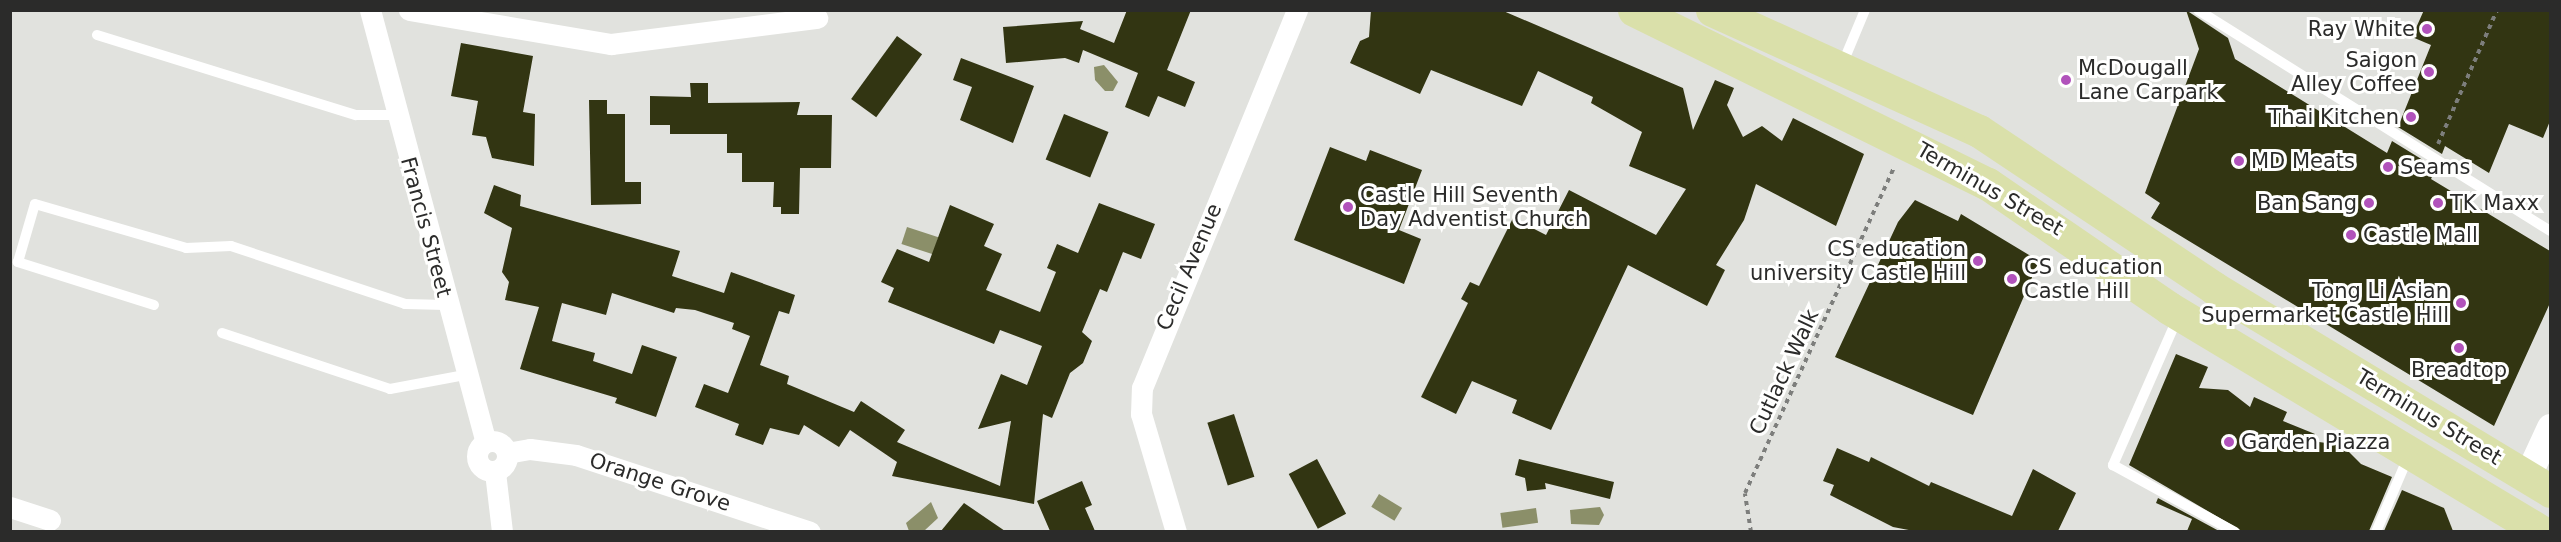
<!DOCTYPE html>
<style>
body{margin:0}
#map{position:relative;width:2561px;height:542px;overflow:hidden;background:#e1e2de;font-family:"DejaVu Sans",sans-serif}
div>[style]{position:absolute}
.water>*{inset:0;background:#8b8f69;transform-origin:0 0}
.building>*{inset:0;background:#323512;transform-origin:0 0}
.path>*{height:4px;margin-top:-2px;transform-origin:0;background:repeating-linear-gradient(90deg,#7d7e7c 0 4.5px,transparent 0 9px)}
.service>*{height:10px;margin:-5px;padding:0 5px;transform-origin:5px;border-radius:5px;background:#fff}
.minor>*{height:21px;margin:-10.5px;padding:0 10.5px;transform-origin:10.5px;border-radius:10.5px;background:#fff}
.minor>.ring{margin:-10.5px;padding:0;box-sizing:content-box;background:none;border:21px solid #fff;border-radius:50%}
.tertiary>*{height:27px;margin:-13.5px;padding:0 13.5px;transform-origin:13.5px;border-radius:13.5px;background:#fff}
.primary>*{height:33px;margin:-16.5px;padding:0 16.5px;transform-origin:16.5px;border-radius:16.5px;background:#dae0aa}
.dots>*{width:16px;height:16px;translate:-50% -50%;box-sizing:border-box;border:3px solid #fffffe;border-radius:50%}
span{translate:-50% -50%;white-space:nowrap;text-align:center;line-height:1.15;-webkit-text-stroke:6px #fffffe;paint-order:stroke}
.poi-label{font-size:21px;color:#2b2b2a}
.right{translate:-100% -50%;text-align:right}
.left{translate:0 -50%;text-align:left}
.street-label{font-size:21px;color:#2b2b2a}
.frame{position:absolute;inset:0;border:12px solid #2b2b2a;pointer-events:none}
</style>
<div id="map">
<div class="water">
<div style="clip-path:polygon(1104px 65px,1118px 82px,1113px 91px,1105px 91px,1095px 80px,1094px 67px)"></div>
<div style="left:907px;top:227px;width:33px;height:18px;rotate:18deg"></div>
<div style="left:1379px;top:494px;width:27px;height:15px;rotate:31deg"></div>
<div style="clip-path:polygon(931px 502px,938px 518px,924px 531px,909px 531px,906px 523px)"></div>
<div style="clip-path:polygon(1600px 507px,1604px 515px,1599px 525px,1571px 524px,1570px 510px)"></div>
<div style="left:1536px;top:508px;width:15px;height:36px;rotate:82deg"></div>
</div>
<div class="building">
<div style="clip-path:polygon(1127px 10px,1191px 10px,1167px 70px,1195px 82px,1185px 107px,1158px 96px,1149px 117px,1125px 107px,1138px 73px,1083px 50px,1079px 63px,1065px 58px,1006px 63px,1003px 27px,1083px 21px,1080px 29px,1114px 43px)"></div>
<div style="clip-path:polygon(1371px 10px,1501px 10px,1683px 88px,1693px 130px,1715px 80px,1734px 88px,1727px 105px,1743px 137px,1762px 126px,1782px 141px,1793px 118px,1864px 154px,1836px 226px,1756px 184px,1744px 220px,1716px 265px,1725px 270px,1707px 306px,1628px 265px,1551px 430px,1512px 413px,1517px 400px,1472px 381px,1456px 414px,1421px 397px,1468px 303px,1461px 299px,1470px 282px,1479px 286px,1513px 218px,1546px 235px,1569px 190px,1656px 235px,1686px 189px,1629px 166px,1642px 132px,1591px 103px,1593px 97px,1538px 71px,1522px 106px,1431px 70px,1420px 94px,1350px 63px,1360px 41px,1369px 37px)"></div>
<div style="clip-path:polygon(2186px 10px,2228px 38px,2235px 59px,2387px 153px,2392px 141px,2436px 168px,2431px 179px,2550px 251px,2550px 303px,2494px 426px,2151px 218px,2160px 203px,2145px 193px,2199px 49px)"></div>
<div style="clip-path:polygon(2424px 10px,2550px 10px,2550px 121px,2543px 138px,2509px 124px,2489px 173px,2445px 146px,2442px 154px,2398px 127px,2431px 45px,2412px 37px)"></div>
<div style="left:897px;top:36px;width:31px;height:78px;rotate:36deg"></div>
<div style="clip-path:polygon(461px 43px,533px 56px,523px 112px,535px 114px,534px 166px,492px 158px,486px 137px,472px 135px,478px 101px,451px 96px)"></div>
<div style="clip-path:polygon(961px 58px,1034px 86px,1013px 143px,960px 120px,972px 87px,953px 80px)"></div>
<div style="clip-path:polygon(690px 83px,708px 83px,708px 103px,800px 102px,797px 115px,832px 115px,831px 168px,800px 168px,799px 214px,781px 214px,781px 207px,773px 207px,774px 182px,742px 182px,742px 153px,727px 153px,727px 134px,670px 134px,670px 125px,650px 125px,650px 96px,691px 97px)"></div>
<div style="clip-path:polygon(589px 100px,607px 100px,607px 114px,625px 114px,625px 182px,641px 182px,641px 204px,591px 205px)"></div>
<div style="left:1064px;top:114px;width:48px;height:49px;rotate:22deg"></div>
<div style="clip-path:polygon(1330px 147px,1366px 161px,1370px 150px,1422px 170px,1399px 230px,1421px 239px,1404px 284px,1294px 240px)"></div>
<div style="clip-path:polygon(494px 185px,521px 195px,520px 206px,680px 251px,672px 276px,724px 293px,731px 272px,795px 295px,789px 314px,779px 311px,760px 365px,789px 376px,787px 384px,854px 412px,861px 401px,905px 430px,897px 442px,1000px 486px,1011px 421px,978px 429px,1001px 374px,1027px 385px,1042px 346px,1000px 330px,994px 344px,888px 302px,894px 288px,881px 282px,897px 249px,929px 262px,950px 205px,994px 224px,984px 246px,1002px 254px,986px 290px,1040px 312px,1056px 272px,1047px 268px,1057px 244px,1078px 253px,1099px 203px,1155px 224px,1141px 259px,1123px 252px,1107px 292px,1100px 289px,1082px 332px,1092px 341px,1083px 363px,1070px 373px,1052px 418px,1043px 414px,1034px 504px,892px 476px,897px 462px,850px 430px,839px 447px,804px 425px,799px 435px,770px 428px,763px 445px,735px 435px,739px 424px,695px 407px,704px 384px,728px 393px,750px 336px,732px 329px,734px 323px,695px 310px,676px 308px,674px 313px,612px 293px,606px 315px,562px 303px,552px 341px,595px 353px,593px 361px,632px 374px,642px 345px,677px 357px,656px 417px,615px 403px,617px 398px,520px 369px,539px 307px,505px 300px,509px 282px,502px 272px,512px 228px,484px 213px)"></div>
<div style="clip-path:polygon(1915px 200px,1958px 221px,1961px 214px,2039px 261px,1973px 415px,1835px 357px,1898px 222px)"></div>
<div style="clip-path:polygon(2176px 354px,2208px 367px,2199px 388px,2228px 390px,2250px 407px,2254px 397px,2287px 412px,2283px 421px,2315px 434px,2311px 441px,2342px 445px,2361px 464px,2392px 477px,2369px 531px,2242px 531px,2129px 465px)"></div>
<div style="left:1234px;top:414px;width:66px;height:28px;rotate:72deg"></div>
<div style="clip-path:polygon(1837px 448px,1869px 462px,1871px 457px,1929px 486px,1931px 482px,2012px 516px,2033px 469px,2076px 493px,2058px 531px,1914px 531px,1893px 527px,1830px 495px,1834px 485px,1823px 481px)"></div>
<div style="left:1317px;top:459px;width:62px;height:32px;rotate:62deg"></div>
<div style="clip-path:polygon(1519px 459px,1614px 482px,1610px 499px,1545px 483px,1546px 489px,1527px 491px,1525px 478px,1515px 475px)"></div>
<div style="clip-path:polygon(1082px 481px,1092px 505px,1085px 508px,1095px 531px,1050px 531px,1037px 501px)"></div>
<div style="clip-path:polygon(2402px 490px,2444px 508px,2453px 531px,2384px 531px)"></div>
<div style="clip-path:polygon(2158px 498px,2219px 531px,2187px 531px,2192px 519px,2156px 503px)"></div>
<div style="clip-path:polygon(964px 503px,1005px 531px,941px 531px)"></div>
</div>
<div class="path">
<div style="left:2438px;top:144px;width:146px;rotate:-66.2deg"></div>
<div style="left:1751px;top:532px;width:39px;rotate:-99deg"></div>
<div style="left:1745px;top:493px;width:358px;rotate:-65.4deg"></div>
</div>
<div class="service">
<div style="left:2198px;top:10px;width:416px;rotate:32.1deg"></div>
<div style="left:97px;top:35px;width:271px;rotate:17.2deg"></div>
<div style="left:356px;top:115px;width:40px"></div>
<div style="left:1842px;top:65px;width:60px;rotate:-67.3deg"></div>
<div style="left:154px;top:305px;width:143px;rotate:-162.5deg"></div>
<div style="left:18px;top:262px;width:60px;rotate:-73.7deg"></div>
<div style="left:35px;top:204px;width:157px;rotate:16.2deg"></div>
<div style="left:186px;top:248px;width:45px;rotate:-2.5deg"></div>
<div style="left:231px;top:246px;width:183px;rotate:18.4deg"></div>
<div style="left:405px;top:304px;width:41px;rotate:1.4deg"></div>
<div style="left:2178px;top:317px;width:162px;rotate:113.7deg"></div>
<div style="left:2113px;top:465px;width:139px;rotate:28.8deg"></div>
<div style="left:222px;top:333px;width:177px;rotate:18.4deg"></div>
<div style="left:390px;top:389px;width:76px;rotate:-10.6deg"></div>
<div style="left:2376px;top:532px;width:84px;rotate:-66.8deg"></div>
</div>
<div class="minor">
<div style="left:370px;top:10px;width:447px;rotate:75deg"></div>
<div style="left:409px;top:10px;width:205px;rotate:9.6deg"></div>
<div style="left:611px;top:44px;width:208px;rotate:-7.2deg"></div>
<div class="ring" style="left:477px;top:441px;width:9px;height:9px"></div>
<div style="left:507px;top:453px;width:23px;rotate:-10deg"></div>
<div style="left:530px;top:449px;width:46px;rotate:7.4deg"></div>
<div style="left:576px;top:455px;width:246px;rotate:18.2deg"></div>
<div style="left:495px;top:472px;width:60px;rotate:83.3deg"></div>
<div style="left:10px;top:507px;width:42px;rotate:18deg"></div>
<div style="left:1176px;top:532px;width:123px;rotate:-106.5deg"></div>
<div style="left:1141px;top:414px;width:26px;rotate:-88deg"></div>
<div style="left:1142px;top:388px;width:409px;rotate:-67.7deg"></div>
</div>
<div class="tertiary">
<div style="left:2527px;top:477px;width:55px;rotate:-65.3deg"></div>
</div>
<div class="primary">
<div style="left:1634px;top:10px;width:394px;rotate:26.2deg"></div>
<div style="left:1988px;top:184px;width:219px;rotate:34.4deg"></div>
<div style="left:2169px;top:308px;width:435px;rotate:31deg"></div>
<div style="left:1712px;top:10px;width:293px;rotate:24.4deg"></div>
<div style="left:1979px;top:131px;width:283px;rotate:33.7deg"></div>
<div style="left:2214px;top:288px;width:393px;rotate:31.1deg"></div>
</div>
<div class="dots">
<div style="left:2427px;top:29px;background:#b152bb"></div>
<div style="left:2429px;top:72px;background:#b152bb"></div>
<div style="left:2066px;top:80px;background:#b152bb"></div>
<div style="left:2411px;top:117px;background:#b152bb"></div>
<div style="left:2239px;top:161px;background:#b152bb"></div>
<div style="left:2388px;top:167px;background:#b152bb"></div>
<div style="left:2369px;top:203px;background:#b152bb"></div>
<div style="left:2438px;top:203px;background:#b152bb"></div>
<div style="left:1348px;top:207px;background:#b152bb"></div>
<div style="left:2351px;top:235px;background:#b152bb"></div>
<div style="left:1978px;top:261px;background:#b152bb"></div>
<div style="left:2012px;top:279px;background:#b152bb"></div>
<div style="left:2461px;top:303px;background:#b152bb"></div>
<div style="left:2459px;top:348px;background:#b152bb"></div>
<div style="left:2229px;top:442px;background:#b152bb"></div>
</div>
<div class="poi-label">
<span class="right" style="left:2415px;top:29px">Ray White</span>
<span class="right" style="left:2417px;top:72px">Saigon<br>Alley Coffee</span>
<span class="left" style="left:2078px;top:80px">McDougall<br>Lane Carpark</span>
<span class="right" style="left:2399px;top:117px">Thai Kitchen</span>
<span class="left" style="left:2251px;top:161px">MD Meats</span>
<span class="left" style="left:2400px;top:167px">Seams</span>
<span class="left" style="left:1360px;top:207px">Castle Hill Seventh<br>Day Adventist Church</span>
<span class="right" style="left:2357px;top:203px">Ban Sang</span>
<span class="left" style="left:2450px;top:203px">TK Maxx</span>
<span class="left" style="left:2363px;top:235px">Castle Mall</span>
<span class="right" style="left:1966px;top:261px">CS education<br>university Castle Hill</span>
<span class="left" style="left:2024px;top:279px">CS education<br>Castle Hill</span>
<span class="right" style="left:2449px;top:303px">Tong Li Asian<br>Supermarket Castle Hill</span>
<span style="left:2459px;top:370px">Breadtop</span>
<span class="left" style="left:2241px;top:442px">Garden Piazza</span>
</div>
<div class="street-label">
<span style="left:1990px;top:189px;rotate:30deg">Terminus Street</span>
<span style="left:426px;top:227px;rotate:75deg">Francis Street</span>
<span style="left:1189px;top:267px;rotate:-67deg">Cecil Avenue</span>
<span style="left:1784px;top:372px;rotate:-65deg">Cutlack Walk</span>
<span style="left:2429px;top:417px;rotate:31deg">Terminus Street</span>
<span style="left:660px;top:482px;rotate:18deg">Orange Grove</span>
</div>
<div class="frame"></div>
</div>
